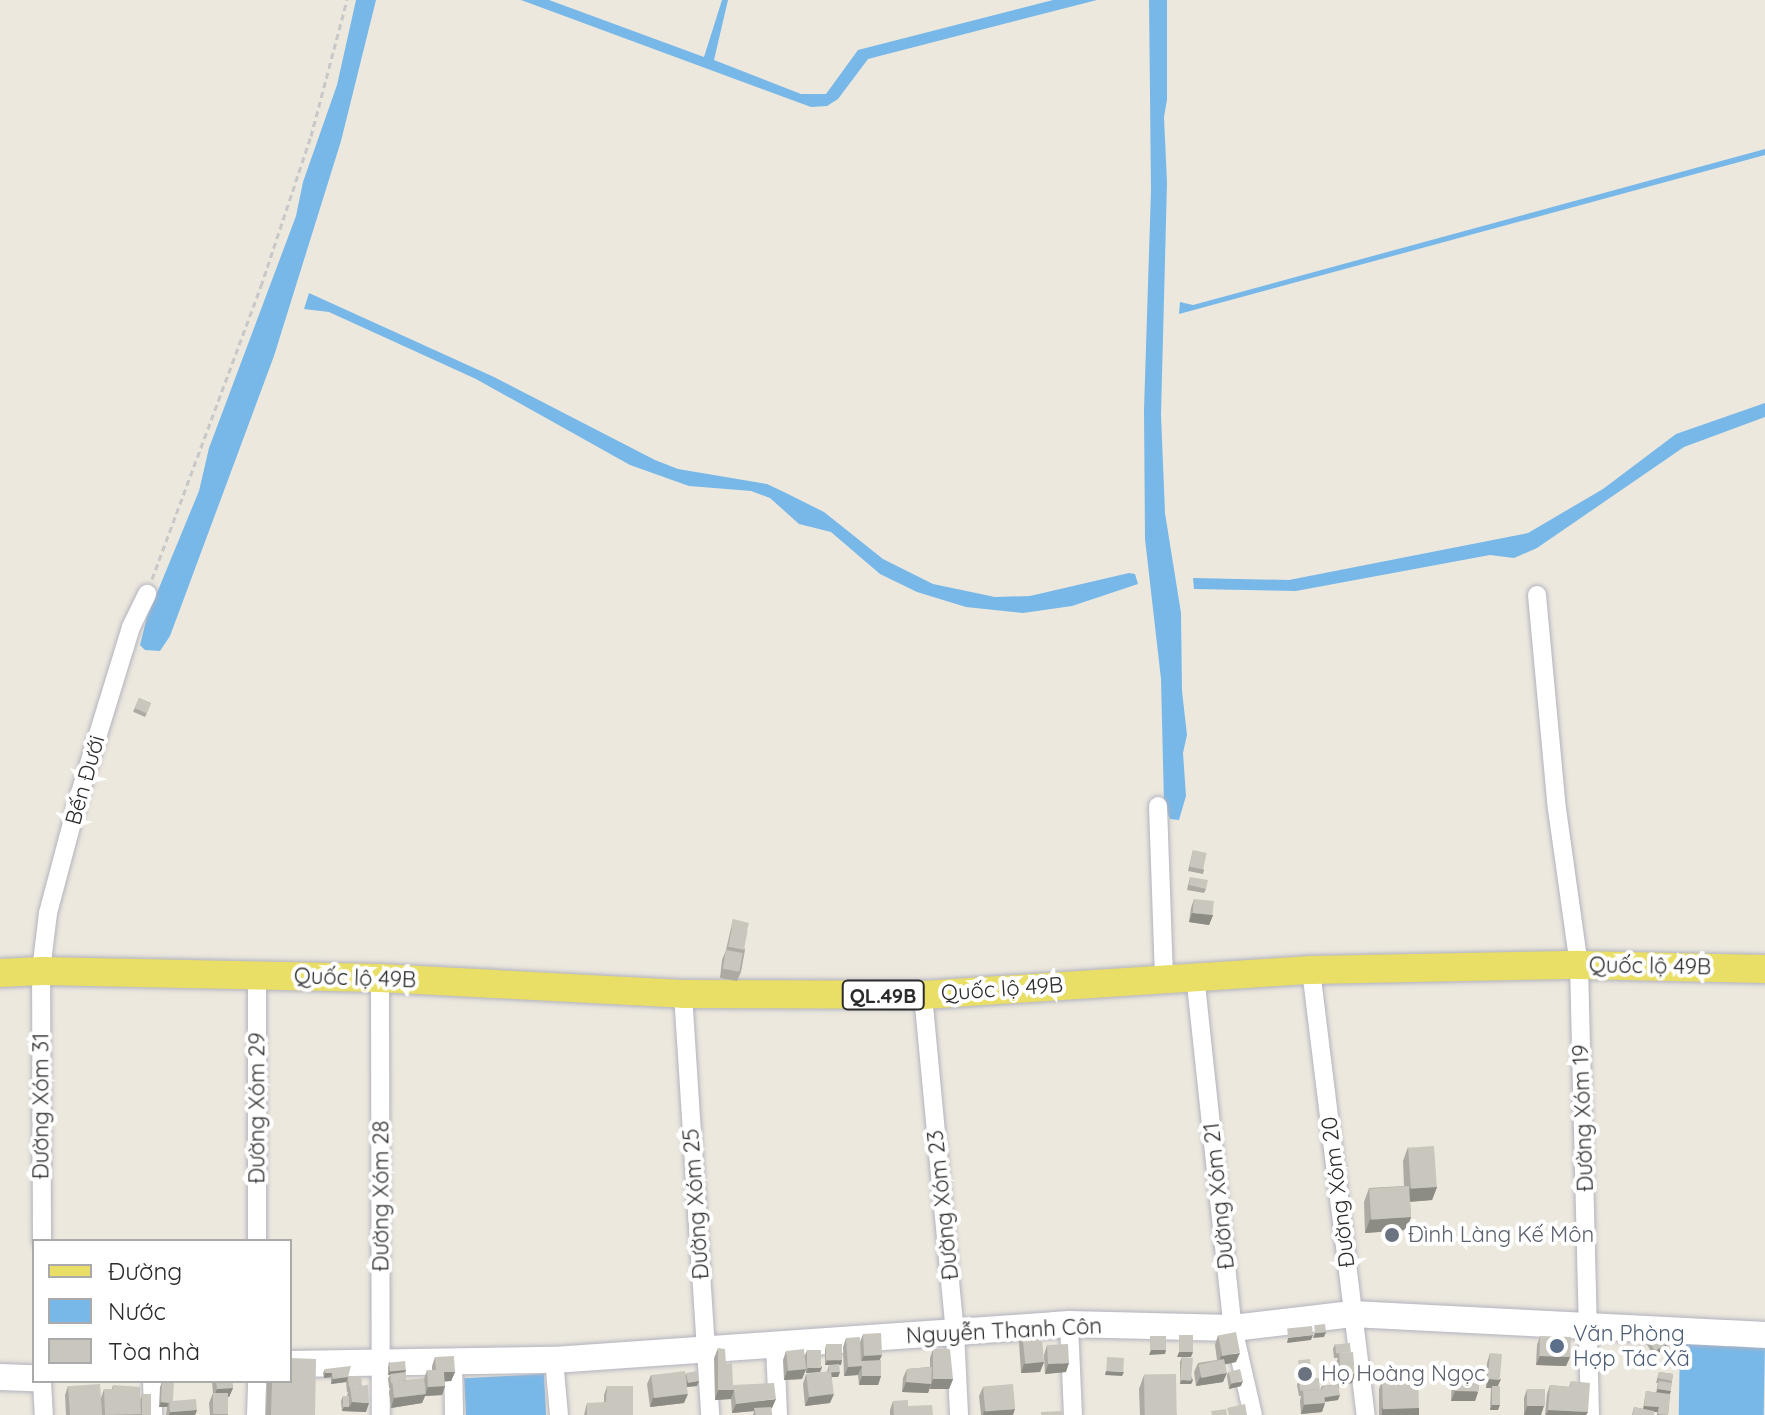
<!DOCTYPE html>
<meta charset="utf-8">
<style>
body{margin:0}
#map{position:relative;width:1765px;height:1415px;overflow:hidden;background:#ece8de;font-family:Quicksand,sans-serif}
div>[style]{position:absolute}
.water>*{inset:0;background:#78b8e8;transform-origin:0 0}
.path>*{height:3px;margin-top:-1.5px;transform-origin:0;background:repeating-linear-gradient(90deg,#c8c8c8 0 6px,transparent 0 10px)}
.roads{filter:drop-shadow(0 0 2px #b2b2be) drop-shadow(0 0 2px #b2b2be)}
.street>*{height:18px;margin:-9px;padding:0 9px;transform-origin:9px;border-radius:9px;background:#fff}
.secondary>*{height:26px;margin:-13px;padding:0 13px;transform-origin:13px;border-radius:13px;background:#fff}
.primary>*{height:28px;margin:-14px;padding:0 14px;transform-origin:14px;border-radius:14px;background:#e9df67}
.wall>*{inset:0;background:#acaaa3;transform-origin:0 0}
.shaded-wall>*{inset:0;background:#8c8b84;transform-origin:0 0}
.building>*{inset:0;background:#c8c6bd;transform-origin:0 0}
.dots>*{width:22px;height:22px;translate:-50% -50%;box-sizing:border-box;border:4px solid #fff;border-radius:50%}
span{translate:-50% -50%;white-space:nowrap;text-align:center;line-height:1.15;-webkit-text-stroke:8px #fff;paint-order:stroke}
.shield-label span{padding:2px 6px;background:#fff;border:2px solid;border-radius:6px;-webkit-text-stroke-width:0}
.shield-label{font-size:20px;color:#2b2b2b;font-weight:700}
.street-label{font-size:22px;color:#2b2b2b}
.worship-label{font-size:22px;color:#5b616d}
.left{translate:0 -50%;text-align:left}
.service-label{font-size:22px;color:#4e5e75}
.legend{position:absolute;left:32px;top:1239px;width:260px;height:144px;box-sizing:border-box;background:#fff;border:2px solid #aaa;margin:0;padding:10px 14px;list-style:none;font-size:24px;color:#2b2b2b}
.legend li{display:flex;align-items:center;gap:16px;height:40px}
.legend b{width:40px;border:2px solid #aaa}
</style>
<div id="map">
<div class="water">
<div style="clip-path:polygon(356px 0,376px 0,341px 141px,274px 356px,170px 636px,160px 651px,145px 650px,140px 645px,147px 617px,199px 491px,209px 448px,296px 216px,303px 182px,337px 85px)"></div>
<div style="clip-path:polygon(521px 0,549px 0,704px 57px,722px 0,728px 0,714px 60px,801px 94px,826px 94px,858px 50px,1053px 0,1097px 0,868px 59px,838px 99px,827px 106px,811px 107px)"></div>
<div style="clip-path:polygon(1149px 0,1167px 0,1167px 100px,1164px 117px,1167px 183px,1161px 415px,1165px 513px,1181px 613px,1182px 691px,1187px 735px,1183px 753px,1186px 796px,1179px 820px,1170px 819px,1164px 804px,1161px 679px,1145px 539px,1144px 410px,1151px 190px)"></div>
<div style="clip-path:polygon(1765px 149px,1765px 155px,1179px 314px,1180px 302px,1193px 305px)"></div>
<div style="clip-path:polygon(309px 293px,494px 377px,655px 460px,678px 469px,767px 484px,786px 493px,824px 512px,883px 559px,933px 584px,995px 597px,1030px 596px,1129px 573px,1135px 574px,1138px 584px,1072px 606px,1023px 613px,966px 607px,917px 592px,880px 574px,831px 532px,799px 524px,770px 498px,751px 491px,689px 486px,630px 465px,476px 379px,329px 312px,304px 309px)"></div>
<div style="clip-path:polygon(1765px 403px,1765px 417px,1684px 447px,1537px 548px,1514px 558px,1490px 555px,1296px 591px,1194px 589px,1193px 578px,1289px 580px,1528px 533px,1603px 489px,1676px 434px)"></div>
<div style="left:1680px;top:1341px;width:85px;height:74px;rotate:1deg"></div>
<div style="left:544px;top:1374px;width:41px;height:80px;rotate:87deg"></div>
</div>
<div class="path">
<div style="left:152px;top:579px;width:313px;rotate:-69.6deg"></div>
<div style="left:261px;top:286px;width:158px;rotate:-71.6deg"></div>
<div style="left:311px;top:136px;width:141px;rotate:-75.2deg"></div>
</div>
<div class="roads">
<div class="street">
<div style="left:1537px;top:595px;width:215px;rotate:84.7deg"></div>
<div style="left:1557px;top:809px;width:158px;rotate:82deg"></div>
<div style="left:1579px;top:965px;width:450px;rotate:88.6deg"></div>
<div style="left:1158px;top:806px;width:171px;rotate:88deg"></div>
<div style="left:1311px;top:970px;width:448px;rotate:83deg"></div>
<div style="left:1195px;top:975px;width:355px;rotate:83.9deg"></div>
<div style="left:1233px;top:1328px;width:89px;rotate:77.1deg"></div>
<div style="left:380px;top:978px;width:437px;rotate:89.9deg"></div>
<div style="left:683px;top:994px;width:422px;rotate:86.3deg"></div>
<div style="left:923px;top:995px;width:339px;rotate:84.6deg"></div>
<div style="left:955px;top:1332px;width:83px;rotate:87.2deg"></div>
<div style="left:42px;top:1241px;width:270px;rotate:-90.2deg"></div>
<div style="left:41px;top:971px;width:58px;rotate:-83.1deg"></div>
<div style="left:48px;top:913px;width:124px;rotate:-75.1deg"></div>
<div style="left:80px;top:793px;width:174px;rotate:-72.9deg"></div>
<div style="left:131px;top:627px;width:37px;rotate:-64deg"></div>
<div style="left:257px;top:1241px;width:265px;rotate:-90deg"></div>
<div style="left:1069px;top:1324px;width:91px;rotate:87.5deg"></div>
<div style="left:775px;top:1346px;width:69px;rotate:87.5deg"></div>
<div style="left:554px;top:1360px;width:55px;rotate:84.8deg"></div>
<div style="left:453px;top:1361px;width:54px;rotate:88.9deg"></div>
<div style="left:42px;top:1381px;width:34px;rotate:87deg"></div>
<div style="left:152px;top:1381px;width:34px;rotate:88deg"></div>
<div style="left:256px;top:1415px;width:34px;rotate:-88deg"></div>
</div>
<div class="secondary">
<div style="left:290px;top:1364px;width:264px;rotate:-0.9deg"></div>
<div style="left:554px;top:1360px;width:516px;rotate:-4deg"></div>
<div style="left:1069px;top:1324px;width:164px;rotate:1.4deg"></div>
<div style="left:1233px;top:1328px;width:120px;rotate:-6.7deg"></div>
<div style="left:1352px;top:1314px;width:414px;rotate:2.9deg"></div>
<div style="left:0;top:1377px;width:34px;rotate:2deg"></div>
</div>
<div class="primary">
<div style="left:0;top:973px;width:41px;rotate:-2.8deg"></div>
<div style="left:41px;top:971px;width:339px;rotate:1.2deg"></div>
<div style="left:380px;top:978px;width:303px;rotate:3deg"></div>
<div style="left:683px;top:994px;width:240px;rotate:0.2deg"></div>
<div style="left:923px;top:995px;width:389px;rotate:-3.7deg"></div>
<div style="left:1311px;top:970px;width:268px;rotate:-1.1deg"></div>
<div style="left:1579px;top:965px;width:186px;rotate:1.2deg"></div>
</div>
</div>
<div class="wall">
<div style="left:139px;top:698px;width:13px;height:15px;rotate:23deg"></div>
<div style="clip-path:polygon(1193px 850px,1204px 870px,1203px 874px,1188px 871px)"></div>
<div style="clip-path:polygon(1190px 877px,1206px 889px,1204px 893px,1187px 890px)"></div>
<div style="clip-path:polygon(1194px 899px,1213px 915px,1209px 925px,1189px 922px,1191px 908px)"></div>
<div style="clip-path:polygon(733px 919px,745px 950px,741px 972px,737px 981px,720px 978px,722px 960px,726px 950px)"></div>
<div style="clip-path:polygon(1408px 1147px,1437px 1187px,1432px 1200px,1410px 1202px,1411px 1217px,1406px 1230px,1365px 1233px,1364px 1202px,1369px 1188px,1404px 1186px,1403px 1161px)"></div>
<div style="clip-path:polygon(1022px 1333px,1044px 1362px,1040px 1372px,1021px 1373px,1019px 1342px)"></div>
<div style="clip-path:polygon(863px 1334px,880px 1360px,881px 1376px,878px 1385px,859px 1385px,858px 1375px,844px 1376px,843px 1347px,846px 1338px,860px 1342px)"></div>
<div style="clip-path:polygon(1218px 1335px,1236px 1362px,1225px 1364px,1223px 1382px,1196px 1386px,1194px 1372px,1198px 1363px,1217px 1360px,1215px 1345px)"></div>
<div style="clip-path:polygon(1540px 1336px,1570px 1357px,1566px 1366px,1536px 1365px,1537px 1345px)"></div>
<div style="clip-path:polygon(1648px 1339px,1667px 1344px,1665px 1349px,1653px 1356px,1647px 1344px)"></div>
<div style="clip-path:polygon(1335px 1344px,1355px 1374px,1352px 1383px,1339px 1384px,1338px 1400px,1325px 1402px,1322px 1412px,1301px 1414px,1300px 1401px,1301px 1396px,1299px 1396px,1297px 1385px,1299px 1380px,1320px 1390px,1322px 1386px,1338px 1384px,1336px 1363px,1338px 1358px,1334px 1358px,1333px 1349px)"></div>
<div style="clip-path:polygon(826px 1345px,841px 1365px,839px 1365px,838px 1377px,832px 1377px,830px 1403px,805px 1406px,803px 1384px,806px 1374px,827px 1372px,829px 1365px,825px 1365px,825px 1349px)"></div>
<div style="clip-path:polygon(1047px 1345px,1066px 1372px,1045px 1374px,1044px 1355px)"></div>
<div style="clip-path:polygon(718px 1348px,726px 1364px,733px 1385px,772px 1408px,771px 1409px,772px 1415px,753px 1415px,754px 1411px,732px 1413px,731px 1399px,715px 1400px,714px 1358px)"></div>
<div style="clip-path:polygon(933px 1349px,953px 1379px,949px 1389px,930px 1389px,930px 1387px,928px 1393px,902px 1392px,903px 1378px,907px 1369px,930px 1367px,930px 1358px)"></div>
<div style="clip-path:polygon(807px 1350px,822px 1367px,820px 1372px,806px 1373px,806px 1370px,802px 1379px,784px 1380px,783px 1360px,786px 1351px,805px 1355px)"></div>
<div style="clip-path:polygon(1490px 1353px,1498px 1386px,1498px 1410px,1490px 1410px,1491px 1388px,1486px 1388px,1487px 1363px)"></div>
<div style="clip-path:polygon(435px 1357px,455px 1372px,451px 1381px,445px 1381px,445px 1386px,442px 1395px,425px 1396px,422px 1403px,391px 1408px,389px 1392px,390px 1388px,389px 1388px,388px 1378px,390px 1375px,388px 1375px,388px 1367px,389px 1362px,406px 1370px,405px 1373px,406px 1380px,424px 1379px,427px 1370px,432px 1370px,432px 1366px)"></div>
<div style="clip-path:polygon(1182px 1357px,1193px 1380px,1191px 1384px,1180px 1384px,1180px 1362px)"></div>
<div style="clip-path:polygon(1455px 1367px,1478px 1392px,1475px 1401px,1451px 1401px,1452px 1376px)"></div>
<div style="clip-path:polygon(325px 1369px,348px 1377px,366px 1412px,342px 1411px,341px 1401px,343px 1396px,347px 1396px,348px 1392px,347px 1392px,346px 1382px,331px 1384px,331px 1377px,324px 1378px,323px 1373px)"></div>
<div style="clip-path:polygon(1228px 1372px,1241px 1386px,1229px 1389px,1227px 1376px)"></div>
<div style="clip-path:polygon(1659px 1372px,1673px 1374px,1670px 1394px,1668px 1415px,1657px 1415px,1657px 1412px,1654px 1412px,1654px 1415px,1632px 1415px,1634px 1407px,1643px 1409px,1646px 1391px,1656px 1393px,1658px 1383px,1656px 1383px)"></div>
<div style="clip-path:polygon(686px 1374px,697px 1386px,687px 1387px,684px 1403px,650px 1407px,647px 1384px,651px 1375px)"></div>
<div style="clip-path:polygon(1144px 1375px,1177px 1415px,1140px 1415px,1139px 1389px)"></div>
<div style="clip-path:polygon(1382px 1380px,1419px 1408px,1416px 1415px,1379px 1415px,1379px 1389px)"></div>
<div style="clip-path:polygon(212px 1381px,232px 1381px,233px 1388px,229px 1397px,228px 1397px,228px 1415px,210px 1415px,209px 1403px,213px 1393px)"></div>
<div style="clip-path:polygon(267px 1381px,290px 1381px,315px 1415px,266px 1415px)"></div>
<div style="clip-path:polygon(1571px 1381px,1588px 1412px,1586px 1415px,1545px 1415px,1547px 1394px,1550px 1385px,1569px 1387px)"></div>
<div style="clip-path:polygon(162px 1382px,173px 1401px,197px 1410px,195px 1415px,166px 1415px,167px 1407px,159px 1407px,160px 1387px)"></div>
<div style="clip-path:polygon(113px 1385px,141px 1399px,142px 1394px,151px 1415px,66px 1415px,65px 1395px,68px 1386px,101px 1398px,104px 1389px,112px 1389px)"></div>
<div style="clip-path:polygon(607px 1386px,633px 1415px,584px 1415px,587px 1403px,604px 1403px,604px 1395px)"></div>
<div style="clip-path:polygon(983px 1387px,1013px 1415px,981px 1415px,979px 1396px)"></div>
<div style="clip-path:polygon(1527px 1389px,1541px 1415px,1524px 1415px,1524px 1398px)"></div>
<div style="clip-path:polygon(893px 1401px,908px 1406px,933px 1415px,890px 1415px,890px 1410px)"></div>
</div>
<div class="shaded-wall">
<div style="clip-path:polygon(1192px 913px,1213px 915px,1209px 925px,1189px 922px)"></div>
<div style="clip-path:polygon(1437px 1187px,1432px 1200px,1405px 1202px,1410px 1188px)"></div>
<div style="clip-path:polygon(1411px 1217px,1406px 1230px,1365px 1233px,1370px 1219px)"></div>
<div style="clip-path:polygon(1326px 1332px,1324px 1337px,1313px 1338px,1315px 1333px)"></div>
<div style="clip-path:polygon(1313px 1335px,1311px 1340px,1287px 1343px,1288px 1338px)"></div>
<div style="clip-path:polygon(1667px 1344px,1665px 1349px,1653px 1356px,1655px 1351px)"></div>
<div style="clip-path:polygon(1151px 1350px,1166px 1350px,1165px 1354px,1149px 1355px)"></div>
<div style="clip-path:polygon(1179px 1352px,1193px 1352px,1191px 1357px,1177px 1357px)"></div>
<div style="clip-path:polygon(1240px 1353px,1236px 1362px,1218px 1366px,1221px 1356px)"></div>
<div style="clip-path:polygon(864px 1355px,882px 1355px,878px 1364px,860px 1365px)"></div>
<div style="clip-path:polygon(1540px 1356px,1570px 1357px,1566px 1366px,1536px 1365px)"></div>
<div style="clip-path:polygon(842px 1360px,841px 1365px,825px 1365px,827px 1361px)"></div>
<div style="clip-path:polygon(1044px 1362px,1040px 1372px,1021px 1373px,1024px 1364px)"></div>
<div style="clip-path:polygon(1069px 1363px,1066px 1372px,1045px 1374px,1048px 1364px)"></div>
<div style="clip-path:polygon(862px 1366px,858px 1375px,844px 1376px,848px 1367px)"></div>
<div style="clip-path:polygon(822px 1367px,820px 1372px,806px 1373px,808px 1368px)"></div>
<div style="clip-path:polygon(806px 1369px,802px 1379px,784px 1380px,787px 1371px)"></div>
<div style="clip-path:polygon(1311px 1369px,1310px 1374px,1298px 1375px,1300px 1371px)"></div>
<div style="clip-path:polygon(406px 1370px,404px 1374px,388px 1375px,390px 1371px)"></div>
<div style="clip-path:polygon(1106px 1371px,1124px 1372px,1122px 1376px,1105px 1375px)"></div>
<div style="clip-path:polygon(444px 1372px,455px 1372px,451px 1381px,441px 1382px)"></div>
<div style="clip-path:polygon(840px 1372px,838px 1377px,828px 1377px,830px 1373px)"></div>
<div style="clip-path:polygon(325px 1373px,332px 1373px,331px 1377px,324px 1378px)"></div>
<div style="clip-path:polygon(1227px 1373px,1223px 1382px,1196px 1386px,1200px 1377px)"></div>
<div style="clip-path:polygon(1355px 1374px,1352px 1383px,1338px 1385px,1342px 1375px)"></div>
<div style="clip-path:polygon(862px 1376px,881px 1376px,878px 1385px,859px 1385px)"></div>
<div style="clip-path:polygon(348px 1377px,346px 1382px,331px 1384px,333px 1379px)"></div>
<div style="clip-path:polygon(933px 1379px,953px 1379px,949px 1389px,930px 1389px)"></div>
<div style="clip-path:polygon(1489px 1379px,1501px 1379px,1497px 1388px,1486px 1388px)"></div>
<div style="clip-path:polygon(1182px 1380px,1193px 1380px,1191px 1384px,1180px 1384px)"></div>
<div style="clip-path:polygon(699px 1381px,697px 1386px,686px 1387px,687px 1382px)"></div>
<div style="clip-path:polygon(1243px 1381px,1241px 1386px,1229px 1389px,1231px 1384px)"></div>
<div style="clip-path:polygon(906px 1382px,931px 1384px,928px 1393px,902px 1392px)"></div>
<div style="clip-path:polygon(445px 1386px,442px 1395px,425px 1396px,422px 1403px,391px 1408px,394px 1398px,425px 1394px,428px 1387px)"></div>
<div style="clip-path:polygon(233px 1388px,229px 1397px,213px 1399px,217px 1389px)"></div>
<div style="clip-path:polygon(1658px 1389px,1671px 1391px,1669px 1396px,1656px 1394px)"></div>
<div style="clip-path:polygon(718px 1390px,734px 1390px,731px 1399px,715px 1400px)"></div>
<div style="clip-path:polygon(1455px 1391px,1478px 1392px,1475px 1401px,1451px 1401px)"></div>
<div style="clip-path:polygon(688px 1394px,684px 1403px,650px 1407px,653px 1398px)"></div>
<div style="clip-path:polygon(834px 1394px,830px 1403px,805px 1406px,809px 1397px)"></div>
<div style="clip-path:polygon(1340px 1395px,1338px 1400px,1322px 1402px,1323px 1397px)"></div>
<div style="clip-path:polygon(776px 1399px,772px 1408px,755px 1410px,754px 1408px,754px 1411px,732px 1413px,736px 1404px)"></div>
<div style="clip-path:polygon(161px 1402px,169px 1403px,167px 1407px,159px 1407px)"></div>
<div style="clip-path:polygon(352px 1402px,369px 1403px,366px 1412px,342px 1411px,344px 1407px,350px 1406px)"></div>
<div style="clip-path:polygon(1325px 1403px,1322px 1412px,1301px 1414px,1304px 1405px)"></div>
<div style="clip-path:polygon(1492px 1405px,1500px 1405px,1498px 1410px,1490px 1410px)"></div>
<div style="clip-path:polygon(1527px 1406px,1544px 1406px,1541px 1415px,1524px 1415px)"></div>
<div style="clip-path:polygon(1644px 1406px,1659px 1407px,1657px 1412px,1643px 1411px)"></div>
<div style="left:1382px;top:1408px;width:37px;height:7px"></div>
<div style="clip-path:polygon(1015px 1409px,1013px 1415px,983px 1415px,984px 1411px)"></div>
<div style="clip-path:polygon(197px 1410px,195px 1415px,169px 1415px,170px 1412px)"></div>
<div style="clip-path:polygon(1548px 1410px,1588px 1412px,1586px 1415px,1546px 1415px)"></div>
</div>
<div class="building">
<div style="left:139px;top:698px;width:13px;height:11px;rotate:23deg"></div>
<div style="left:1193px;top:850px;width:14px;height:17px;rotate:12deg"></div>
<div style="clip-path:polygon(1190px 877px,1208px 880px,1206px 889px,1189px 885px)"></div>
<div style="left:1194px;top:899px;width:20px;height:14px;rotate:6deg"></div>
<div style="clip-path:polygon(733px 919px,749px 923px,747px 930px,731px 928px)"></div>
<div style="left:732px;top:927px;width:16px;height:20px;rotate:11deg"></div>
<div style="left:726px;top:950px;width:17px;height:19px;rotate:10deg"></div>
<div style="left:1434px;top:1146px;width:41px;height:26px;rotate:86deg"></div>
<div style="left:1409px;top:1186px;width:31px;height:40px;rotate:86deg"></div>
<div style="left:1325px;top:1324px;width:8px;height:11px;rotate:83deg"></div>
<div style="left:1312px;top:1326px;width:9px;height:25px;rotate:84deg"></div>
<div style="left:1041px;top:1331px;width:31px;height:19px;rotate:84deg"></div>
<div style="left:1236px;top:1332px;width:21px;height:18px;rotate:79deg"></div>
<div style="left:1660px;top:1332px;width:14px;height:14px;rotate:60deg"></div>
<div style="left:881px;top:1333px;width:22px;height:18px;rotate:87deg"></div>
<div style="left:1179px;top:1335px;width:14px;height:17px"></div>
<div style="left:1150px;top:1336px;width:16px;height:14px"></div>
<div style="left:1540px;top:1336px;width:31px;height:20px;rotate:2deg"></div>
<div style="clip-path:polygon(860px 1337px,861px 1361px,881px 1360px,881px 1376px,862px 1376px,862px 1366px,848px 1367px,846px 1338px)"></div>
<div style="left:1350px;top:1343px;width:9px;height:15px;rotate:84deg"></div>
<div style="left:842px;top:1344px;width:16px;height:16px;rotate:90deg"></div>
<div style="left:1068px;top:1344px;width:19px;height:21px;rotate:87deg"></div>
<div style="clip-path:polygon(718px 1348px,725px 1349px,726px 1364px,732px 1363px,733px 1385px,774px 1383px,776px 1399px,736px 1404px,734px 1390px,718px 1390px)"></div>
<div style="left:804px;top:1349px;width:20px;height:18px;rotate:84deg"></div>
<div style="clip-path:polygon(933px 1349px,950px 1349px,953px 1379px,933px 1379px)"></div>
<div style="left:807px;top:1350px;width:14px;height:18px"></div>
<div style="left:1353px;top:1352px;width:22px;height:14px;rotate:85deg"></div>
<div style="left:1490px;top:1353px;width:12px;height:26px;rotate:5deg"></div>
<div style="clip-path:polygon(454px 1356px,455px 1372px,444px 1372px,445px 1386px,428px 1387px,427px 1370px,436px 1370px,435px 1357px)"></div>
<div style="left:1107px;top:1357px;width:17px;height:14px;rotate:3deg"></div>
<div style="left:1182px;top:1357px;width:11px;height:23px;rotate:5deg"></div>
<div style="clip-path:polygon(290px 1358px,316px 1359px,315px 1415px,271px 1415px,272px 1381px,290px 1381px)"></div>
<div style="left:1224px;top:1359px;width:14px;height:26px;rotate:78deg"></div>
<div style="left:1310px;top:1359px;width:10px;height:12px;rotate:84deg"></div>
<div style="left:405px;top:1361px;width:9px;height:16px;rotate:84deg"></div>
<div style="clip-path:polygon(839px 1364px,840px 1372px,829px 1372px,829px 1365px)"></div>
<div style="clip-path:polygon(351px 1366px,348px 1377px,361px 1376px,362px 1386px,349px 1387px,348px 1377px,333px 1379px,332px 1373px,325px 1373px,325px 1369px)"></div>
<div style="clip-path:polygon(932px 1367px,931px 1384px,906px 1382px,907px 1369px)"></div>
<div style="left:1455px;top:1367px;width:24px;height:24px"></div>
<div style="left:1240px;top:1369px;width:12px;height:12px;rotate:76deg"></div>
<div style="left:685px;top:1371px;width:23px;height:34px;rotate:83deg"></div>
<div style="left:697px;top:1371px;width:10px;height:11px;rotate:79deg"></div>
<div style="left:831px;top:1371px;width:23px;height:25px;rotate:83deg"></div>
<div style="clip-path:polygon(406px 1372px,406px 1380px,391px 1383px,390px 1374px)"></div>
<div style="clip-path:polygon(1659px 1372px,1673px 1374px,1672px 1381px,1658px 1378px)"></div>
<div style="left:1176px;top:1374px;width:41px;height:32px;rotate:89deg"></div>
<div style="left:424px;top:1378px;width:16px;height:32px;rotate:83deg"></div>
<div style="left:1319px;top:1378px;width:11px;height:20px;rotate:85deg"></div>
<div style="left:1418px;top:1379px;width:29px;height:36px;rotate:88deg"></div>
<div style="clip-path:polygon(216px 1381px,232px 1381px,233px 1388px,217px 1389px)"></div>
<div style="clip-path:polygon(1571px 1381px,1590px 1383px,1588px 1412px,1548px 1410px,1550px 1385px,1570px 1387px)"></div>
<div style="left:1659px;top:1381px;width:13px;height:8px;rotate:9deg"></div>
<div style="clip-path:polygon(162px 1382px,174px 1382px,173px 1401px,169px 1401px,169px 1403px,161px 1402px)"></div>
<div style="left:100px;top:1384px;width:31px;height:32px;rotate:86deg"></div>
<div style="left:1013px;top:1384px;width:25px;height:30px;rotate:85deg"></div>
<div style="left:1338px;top:1384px;width:11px;height:16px;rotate:80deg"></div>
<div style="clip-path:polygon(113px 1385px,140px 1387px,141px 1414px,105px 1415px,104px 1389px,113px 1389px)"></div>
<div style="clip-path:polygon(368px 1385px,369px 1403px,352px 1402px,350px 1387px)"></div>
<div style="clip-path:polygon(607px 1386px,633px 1386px,633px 1415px,587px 1415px,587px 1403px,606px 1402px)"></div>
<div style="left:1492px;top:1386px;width:8px;height:19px"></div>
<div style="left:1324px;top:1389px;width:14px;height:21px;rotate:86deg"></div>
<div style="left:1527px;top:1389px;width:18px;height:17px"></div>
<div style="clip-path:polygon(1646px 1391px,1670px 1394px,1668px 1415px,1658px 1414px,1659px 1407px,1644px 1406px)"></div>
<div style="left:213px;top:1393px;width:15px;height:21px"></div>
<div style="left:142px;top:1394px;width:9px;height:21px"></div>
<div style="left:343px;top:1396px;width:6px;height:11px"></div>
<div style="left:196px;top:1399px;width:11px;height:27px;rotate:85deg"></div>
<div style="clip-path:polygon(908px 1400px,908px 1406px,932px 1405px,933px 1415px,894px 1415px,893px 1401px)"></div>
<div style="clip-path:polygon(1245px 1404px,1247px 1415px,1229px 1415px,1227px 1408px)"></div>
<div style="clip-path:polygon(771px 1407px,772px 1415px,756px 1415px,754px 1408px)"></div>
<div style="clip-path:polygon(1634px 1407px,1654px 1411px,1654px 1415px,1633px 1415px)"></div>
<div style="clip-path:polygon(1226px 1409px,1227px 1415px,1212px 1415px,1211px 1411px)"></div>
<div style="clip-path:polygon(1062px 1411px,1062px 1415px,1041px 1415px,1041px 1412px)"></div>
</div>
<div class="dots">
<div style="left:1392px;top:1235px;background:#6b7280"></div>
<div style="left:1557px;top:1346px;background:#5c6f8a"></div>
<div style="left:1305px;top:1374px;background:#6b7280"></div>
</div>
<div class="shield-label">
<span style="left:883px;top:995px">QL.49B</span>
</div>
<div class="street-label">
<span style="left:85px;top:780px;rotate:-74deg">Bến Đưới</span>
<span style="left:1650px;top:966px;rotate:1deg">Quốc lộ 49B</span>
<span style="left:355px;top:978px;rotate:2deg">Quốc lộ 49B</span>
<span style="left:1002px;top:989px;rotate:-4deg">Quốc lộ 49B</span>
<span style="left:41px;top:1106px;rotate:-90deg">Đường Xóm 31</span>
<span style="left:257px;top:1108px;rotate:-90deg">Đường Xóm 29</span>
<span style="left:1583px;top:1118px;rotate:-92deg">Đường Xóm 19</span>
<span style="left:1338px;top:1192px;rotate:-97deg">Đường Xóm 20</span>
<span style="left:381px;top:1196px;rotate:-90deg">Đường Xóm 28</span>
<span style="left:1219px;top:1196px;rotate:-96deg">Đường Xóm 21</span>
<span style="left:696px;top:1204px;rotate:-94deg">Đường Xóm 25</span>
<span style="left:943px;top:1205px;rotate:-96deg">Đường Xóm 23</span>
<span style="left:1004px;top:1331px;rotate:-3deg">Nguyễn Thanh Côn</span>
</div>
<div class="worship-label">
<span class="left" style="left:1408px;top:1235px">Đình Làng Kế Môn</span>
<span class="left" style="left:1321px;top:1374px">Họ Hoàng Ngọc</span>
</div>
<div class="service-label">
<span class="left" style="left:1573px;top:1346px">Văn Phòng<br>Hợp Tác Xã</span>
</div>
<ul class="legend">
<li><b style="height:10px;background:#e9df67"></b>Đường</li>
<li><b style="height:22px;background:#78b8e8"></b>Nước</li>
<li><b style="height:22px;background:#c8c6bd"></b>Tòa nhà</li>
</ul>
</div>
